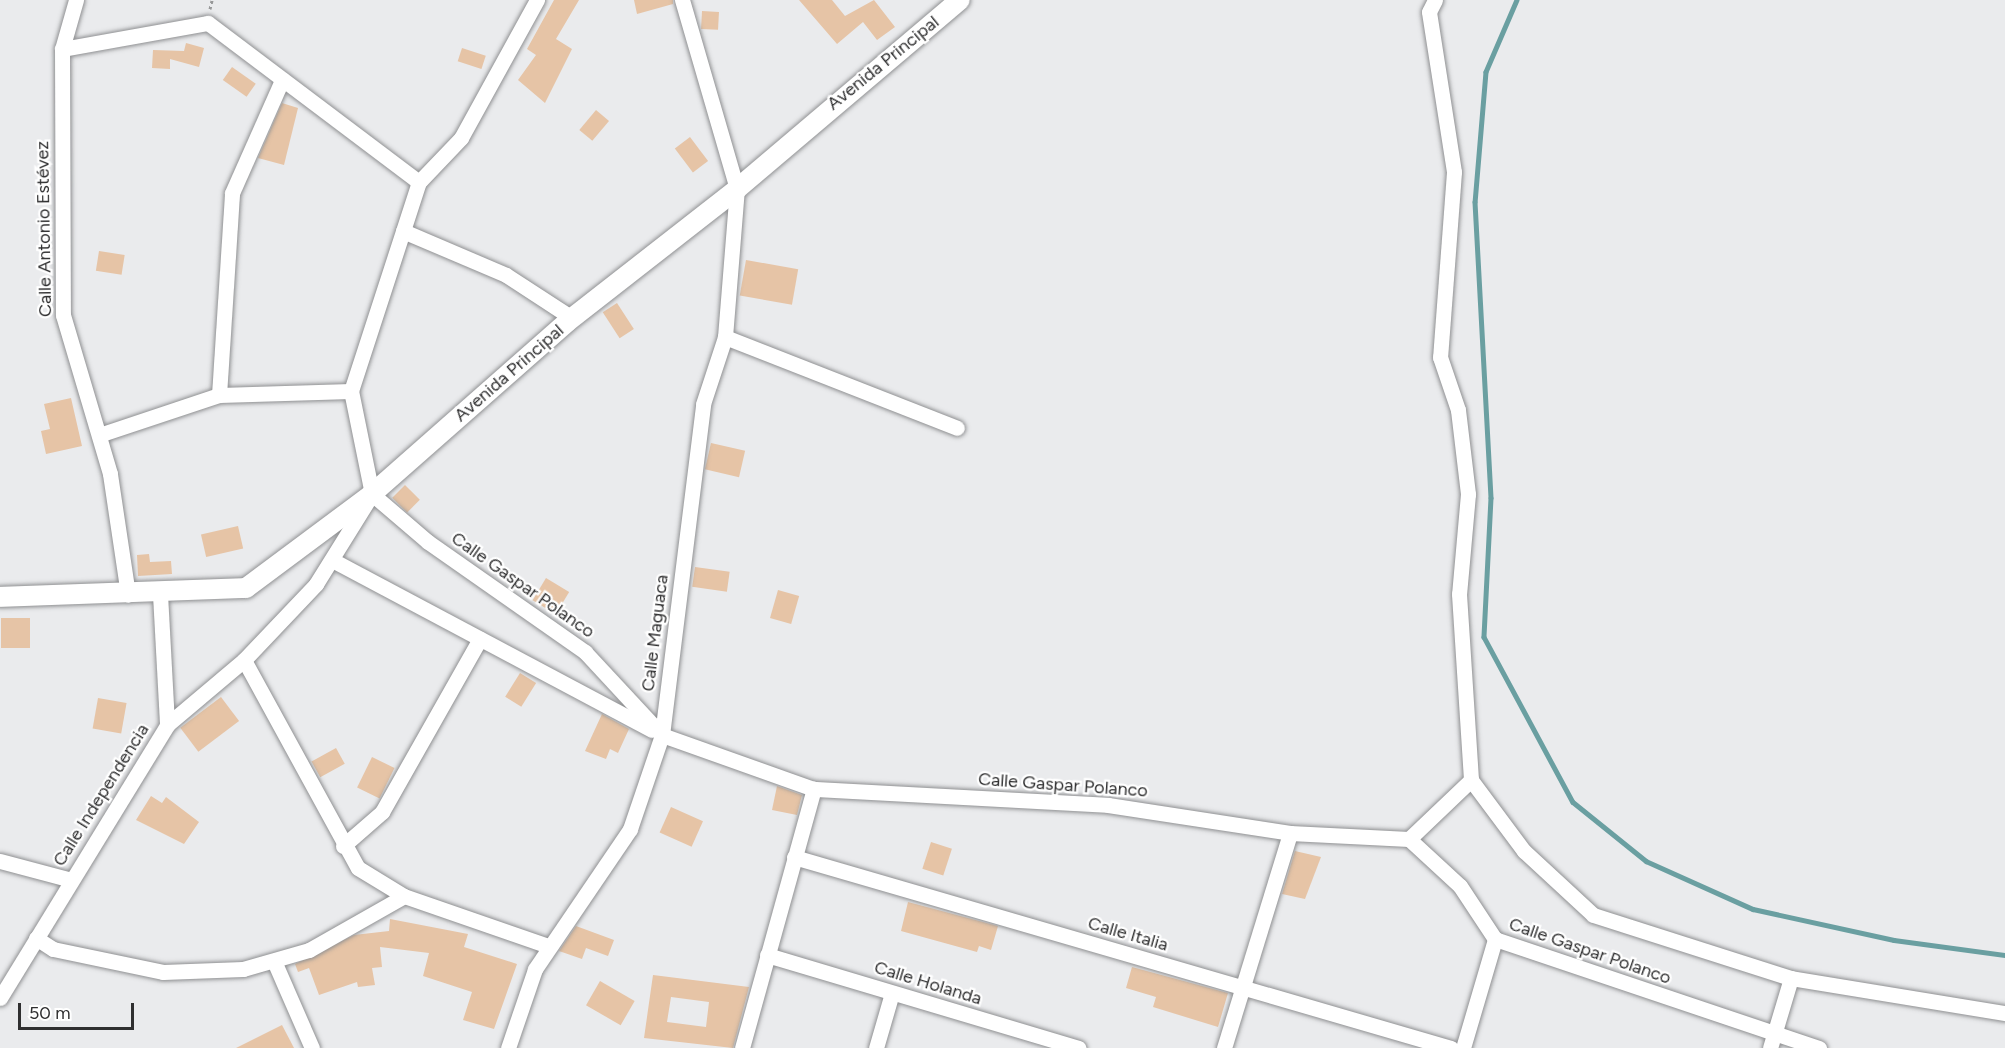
<!DOCTYPE html>
<meta charset="utf-8">
<style>
body{margin:0}
#map{position:relative;width:2005px;height:1048px;overflow:hidden;background:#eaebed;font-family:Figtree,sans-serif}
div>[style]{position:absolute}
.stream>*{height:4.5px;margin:-2.25px;padding:0 2.25px;transform-origin:2.25px;border-radius:2.25px;background:#6a9fa1}
.building>*{inset:0;background:#e6c4a6;transform-origin:0 0}
.path>*{height:3px;margin-top:-1.5px;transform-origin:0;background:repeating-linear-gradient(90deg,#979899 0 3px,transparent 0 6px)}
.roads{filter:drop-shadow(0 0 2px #8f9092) drop-shadow(0 0 2px #8f9092)}
.minor>*{height:15px;margin:-7.5px;padding:0 7.5px;transform-origin:7.5px;border-radius:7.5px;background:#fff}
.major>*{height:20px;margin:-10px;padding:0 10px;transform-origin:10px;border-radius:10px;background:#fff}
span{translate:-50% -50%;white-space:nowrap;text-align:center;line-height:1.15;-webkit-text-stroke:4.5px #fff;paint-order:stroke}
.street-label{font-size:18px;color:#2f2f30}
.scale{position:absolute;left:18px;top:1003px;width:116px;height:27px;box-sizing:border-box;border:3px solid #2f2f30;border-top:0;padding-left:8px;font-size:18px;line-height:21px;white-space:nowrap;color:#2f2f30;-webkit-text-stroke:4px #fff;paint-order:stroke}
</style>
<div id="map">
<div class="stream">
<div style="left:1517px;top:0;width:78px;rotate:113.3deg"></div>
<div style="left:1486px;top:72px;width:130px;rotate:94.8deg"></div>
<div style="left:1475px;top:202px;width:296px;rotate:86.9deg"></div>
<div style="left:1491px;top:498px;width:139px;rotate:92.9deg"></div>
<div style="left:1484px;top:637px;width:187px;rotate:61.7deg"></div>
<div style="left:1573px;top:802px;width:94px;rotate:38.9deg"></div>
<div style="left:1646px;top:861px;width:117px;rotate:24.2deg"></div>
<div style="left:1753px;top:909px;width:144px;rotate:12.4deg"></div>
<div style="left:1894px;top:940px;width:112px;rotate:7.7deg"></div>
</div>
<div class="building">
<div style="clip-path:polygon(554px 0,579px 0,556px 39px,572px 49px,545px 103px,518px 80px,536px 55px,527px 49px)"></div>
<div style="clip-path:polygon(634px 0,673px 0,673px 4px,637px 14px)"></div>
<div style="clip-path:polygon(799px 0,832px 0,845px 16px,874px 0,895px 27px,877px 40px,863px 22px,837px 44px)"></div>
<div style="left:702px;top:11px;width:17px;height:18px;rotate:3deg"></div>
<div style="clip-path:polygon(186px 43px,204px 48px,199px 67px,170px 59px,170px 69px,152px 68px,153px 50px,184px 51px)"></div>
<div style="left:462px;top:48px;width:25px;height:14px;rotate:18deg"></div>
<div style="left:232px;top:67px;width:29px;height:16px;rotate:35deg"></div>
<div style="clip-path:polygon(282px 103px,298px 108px,284px 165px,258px 158px)"></div>
<div style="left:596px;top:110px;width:17px;height:26px;rotate:40deg"></div>
<div style="left:690px;top:137px;width:30px;height:19px;rotate:53deg"></div>
<div style="left:99px;top:251px;width:26px;height:20px;rotate:9deg"></div>
<div style="left:746px;top:260px;width:53px;height:36px;rotate:10deg"></div>
<div style="left:617px;top:303px;width:31px;height:17px;rotate:57deg"></div>
<div style="clip-path:polygon(71px 398px,82px 446px,46px 454px,41px 431px,50px 429px,44px 404px)"></div>
<div style="left:711px;top:443px;width:35px;height:27px;rotate:13deg"></div>
<div style="left:405px;top:485px;width:21px;height:18px;rotate:45deg"></div>
<div style="left:238px;top:526px;width:23px;height:38px;rotate:77deg"></div>
<div style="clip-path:polygon(149px 554px,150px 562px,171px 561px,172px 574px,138px 576px,137px 555px)"></div>
<div style="left:695px;top:567px;width:35px;height:20px;rotate:8deg"></div>
<div style="left:546px;top:578px;width:27px;height:26px;rotate:31deg"></div>
<div style="left:778px;top:590px;width:22px;height:29px;rotate:16deg"></div>
<div style="left:1px;top:618px;width:29px;height:30px"></div>
<div style="left:520px;top:673px;width:19px;height:28px;rotate:32deg"></div>
<div style="left:221px;top:697px;width:30px;height:51px;rotate:53deg"></div>
<div style="left:98px;top:698px;width:29px;height:31px;rotate:10deg"></div>
<div style="clip-path:polygon(602px 714px,629px 729px,618px 753px,610px 749px,606px 759px,585px 751px)"></div>
<div style="left:336px;top:748px;width:18px;height:28px;rotate:61deg"></div>
<div style="left:372px;top:757px;width:25px;height:34px;rotate:26deg"></div>
<div style="clip-path:polygon(777px 786px,802px 795px,797px 815px,772px 810px)"></div>
<div style="clip-path:polygon(151px 796px,162px 803px,166px 797px,199px 822px,184px 844px,136px 820px)"></div>
<div style="left:671px;top:807px;width:35px;height:28px;rotate:24deg"></div>
<div style="left:931px;top:842px;width:22px;height:28px;rotate:18deg"></div>
<div style="clip-path:polygon(1295px 851px,1321px 857px,1305px 899px,1282px 894px)"></div>
<div style="clip-path:polygon(908px 902px,998px 926px,991px 950px,979px 946px,977px 952px,901px 931px)"></div>
<div style="clip-path:polygon(390px 919px,468px 934px,464px 947px,517px 964px,494px 1029px,463px 1020px,472px 992px,423px 976px,429px 953px,380px 947px,382px 967px,372px 968px,375px 985px,358px 987px,357px 982px,319px 995px,309px 968px,298px 972px,295px 964px,354px 935px,389px 931px)"></div>
<div style="clip-path:polygon(576px 926px,614px 940px,608px 956px,586px 948px,582px 959px,559px 951px)"></div>
<div style="clip-path:polygon(1132px 967px,1228px 993px,1218px 1027px,1153px 1007px,1156px 997px,1126px 988px)"></div>
<div style="clip-path:polygon(evenodd,653px 975px,749px 987px,733px 1048px,644px 1038px,653px 975px,671px 997px,709px 1002px,706px 1027px,667px 1022px,671px 997px)"></div>
<div style="left:600px;top:981px;width:40px;height:28px;rotate:30deg"></div>
<div style="clip-path:polygon(282px 1025px,294px 1048px,236px 1048px)"></div>
</div>
<div class="path">
<div style="left:210px;top:9px;width:9px;rotate:-77deg"></div>
</div>
<div class="roads">
<div class="minor">
<div style="left:76px;top:0;width:51px;rotate:105.9deg"></div>
<div style="left:62px;top:49px;width:266px;rotate:89.8deg"></div>
<div style="left:63px;top:315px;width:166px;rotate:73.5deg"></div>
<div style="left:110px;top:474px;width:122px;rotate:81.5deg"></div>
<div style="left:1435px;top:0;width:13px;rotate:117deg"></div>
<div style="left:1429px;top:12px;width:162px;rotate:81.1deg"></div>
<div style="left:1454px;top:172px;width:186px;rotate:94.3deg"></div>
<div style="left:1440px;top:357px;width:56px;rotate:71.2deg"></div>
<div style="left:1458px;top:410px;width:85px;rotate:83.2deg"></div>
<div style="left:1468px;top:494px;width:100px;rotate:95.1deg"></div>
<div style="left:1459px;top:594px;width:186px;rotate:86.3deg"></div>
<div style="left:1471px;top:780px;width:89px;rotate:53.3deg"></div>
<div style="left:1524px;top:851px;width:94px;rotate:42.8deg"></div>
<div style="left:1593px;top:915px;width:208px;rotate:17.7deg"></div>
<div style="left:1791px;top:978px;width:217px;rotate:9.3deg"></div>
<div style="left:62px;top:49px;width:148px;rotate:-10.1deg"></div>
<div style="left:208px;top:23px;width:264px;rotate:37deg"></div>
<div style="left:403px;top:231px;width:112px;rotate:23.1deg"></div>
<div style="left:506px;top:275px;width:79px;rotate:33.1deg"></div>
<div style="left:725px;top:337px;width:249px;rotate:21.4deg"></div>
<div style="left:219px;top:395px;width:202px;rotate:-86.3deg"></div>
<div style="left:232px;top:193px;width:124px;rotate:-66.1deg"></div>
<div style="left:99px;top:435px;width:126px;rotate:-18.4deg"></div>
<div style="left:219px;top:395px;width:132px;rotate:-1.7deg"></div>
<div style="left:372px;top:494px;width:74px;rotate:40.6deg"></div>
<div style="left:428px;top:542px;width:192px;rotate:35deg"></div>
<div style="left:585px;top:652px;width:113px;rotate:47.1deg"></div>
<div style="left:662px;top:735px;width:161px;rotate:19.6deg"></div>
<div style="left:814px;top:789px;width:294px;rotate:3.1deg"></div>
<div style="left:1108px;top:805px;width:184px;rotate:8.7deg"></div>
<div style="left:1290px;top:833px;width:119px;rotate:2.9deg"></div>
<div style="left:1409px;top:839px;width:69px;rotate:42.7deg"></div>
<div style="left:1460px;top:886px;width:64px;rotate:56.6deg"></div>
<div style="left:1495px;top:939px;width:342px;rotate:18.6deg"></div>
<div style="left:372px;top:494px;width:105px;rotate:-101.5deg"></div>
<div style="left:351px;top:391px;width:220px;rotate:-72deg"></div>
<div style="left:419px;top:182px;width:61px;rotate:-46.3deg"></div>
<div style="left:461px;top:138px;width:158px;rotate:-61.2deg"></div>
<div style="left:332px;top:560px;width:362px;rotate:28deg"></div>
<div style="left:160px;top:594px;width:131px;rotate:86.9deg"></div>
<div style="left:244px;top:660px;width:237px;rotate:61.3deg"></div>
<div style="left:358px;top:868px;width:54px;rotate:31.3deg"></div>
<div style="left:404px;top:896px;width:152px;rotate:19.1deg"></div>
<div style="left:1409px;top:839px;width:86px;rotate:-43.6deg"></div>
<div style="left:343px;top:846px;width:52px;rotate:-41.1deg"></div>
<div style="left:382px;top:812px;width:199px;rotate:-60.5deg"></div>
<div style="left:794px;top:857px;width:684px;rotate:16.21deg"></div>
<div style="left:0;top:861px;width:74px;rotate:14.8deg"></div>
<div style="left:36px;top:938px;width:20px;rotate:33deg"></div>
<div style="left:53px;top:949px;width:112px;rotate:11.8deg"></div>
<div style="left:163px;top:972px;width:80px;rotate:-2.1deg"></div>
<div style="left:243px;top:969px;width:69px;rotate:-16.1deg"></div>
<div style="left:309px;top:950px;width:109px;rotate:-29.6deg"></div>
<div style="left:767px;top:955px;width:325px;rotate:16.6deg"></div>
<div style="left:274px;top:961px;width:95px;rotate:66.4deg"></div>
<div style="left:0;top:998px;width:320px;rotate:-58.5deg"></div>
<div style="left:167px;top:725px;width:101px;rotate:-40.2deg"></div>
<div style="left:244px;top:660px;width:105px;rotate:-46.5deg"></div>
<div style="left:316px;top:584px;width:100px;rotate:-58.1deg"></div>
<div style="left:508px;top:1048px;width:83px;rotate:-71.1deg"></div>
<div style="left:535px;top:969px;width:169px;rotate:-55.8deg"></div>
<div style="left:630px;top:829px;width:99px;rotate:-71.2deg"></div>
<div style="left:662px;top:735px;width:334px;rotate:-82.9deg"></div>
<div style="left:703px;top:404px;width:71px;rotate:-71.8deg"></div>
<div style="left:725px;top:337px;width:148px;rotate:-85.4deg"></div>
<div style="left:737px;top:189px;width:197px;rotate:-106.2deg"></div>
<div style="left:742px;top:1048px;width:269px;rotate:-74.5deg"></div>
<div style="left:876px;top:1048px;width:57px;rotate:-73.8deg"></div>
<div style="left:1224px;top:1048px;width:225px;rotate:-72.9deg"></div>
<div style="left:1463px;top:1048px;width:114px;rotate:-73.6deg"></div>
<div style="left:1770px;top:1048px;width:73px;rotate:-73.3deg"></div>
</div>
<div class="major">
<div style="left:0;top:597px;width:246px;rotate:-2.1deg"></div>
<div style="left:246px;top:588px;width:157px;rotate:-36.7deg"></div>
<div style="left:372px;top:494px;width:260px;rotate:-41.4deg"></div>
<div style="left:567px;top:322px;width:216px;rotate:-38deg"></div>
<div style="left:737px;top:189px;width:292px;rotate:-40.3deg"></div>
</div>
</div>
<div class="street-label">
<span style="left:883px;top:63px;rotate:-39deg">Avenida Principal</span>
<span style="left:44px;top:229px;rotate:-91deg">Calle Antonio Estévez</span>
<span style="left:509px;top:373px;rotate:-41deg">Avenida Principal</span>
<span style="left:523px;top:585px;rotate:35deg">Calle Gaspar Polanco</span>
<span style="left:655px;top:633px;rotate:-83deg">Calle Maguaca</span>
<span style="left:1063px;top:785px;rotate:4deg">Calle Gaspar Polanco</span>
<span style="left:101px;top:795px;rotate:-58deg">Calle Independencia</span>
<span style="left:1128px;top:934px;rotate:16deg">Calle Italia</span>
<span style="left:1590px;top:951px;rotate:19deg">Calle Gaspar Polanco</span>
<span style="left:928px;top:983px;rotate:17deg">Calle Holanda</span>
</div>
<div class="scale">50 m</div>
</div>
